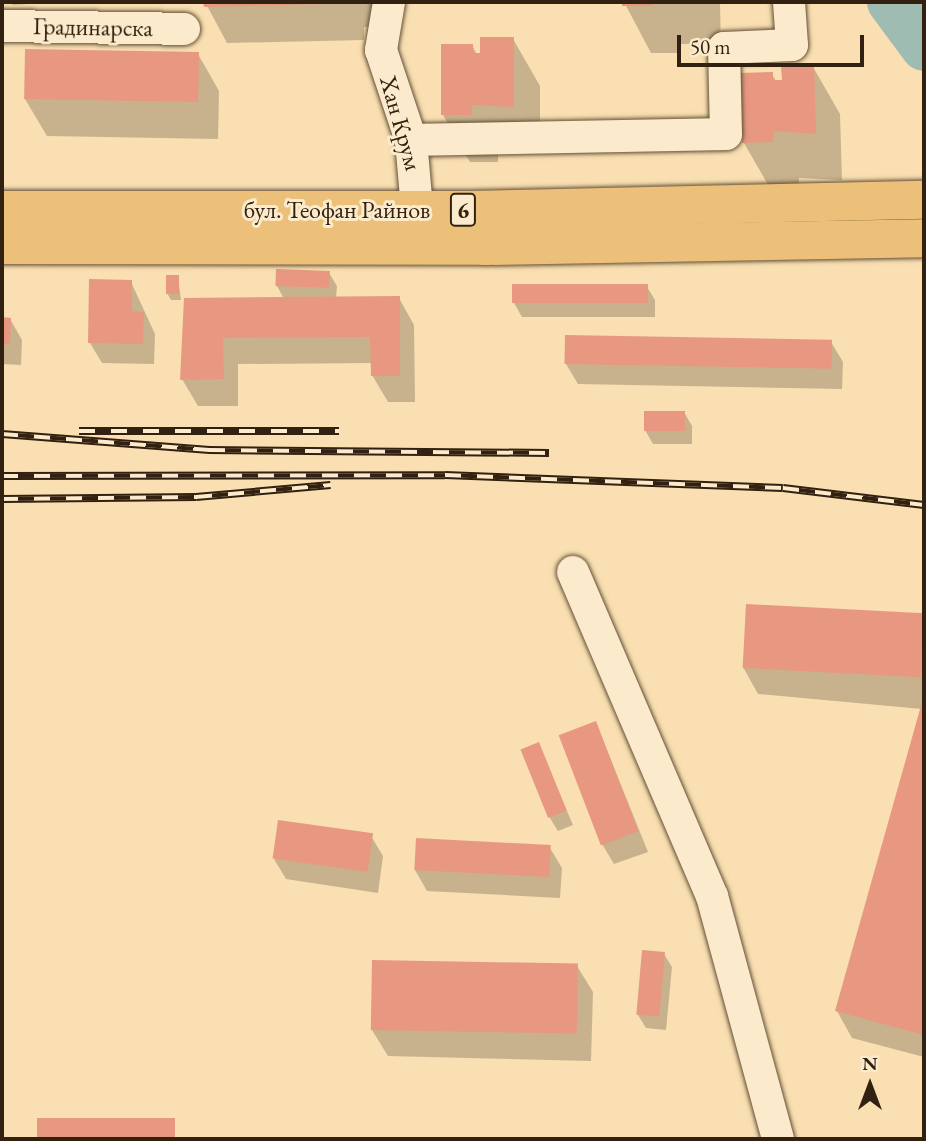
<!DOCTYPE html>
<meta charset="utf-8">
<style>
body{margin:0}
#map{position:relative;width:926px;height:1141px;overflow:hidden;background:#f9dfb1;font-family:"EB Garamond",serif}
div>[style]{position:absolute}
.green>*{inset:0;background:#c6bf86}
.shadow>*{inset:0;background:#0003;transform-origin:0 0}
.river>*{height:46px;margin:-23px;padding:0 23px;transform-origin:23px;border-radius:23px;background:#9ebcb2}
.building>*{inset:0;background:#e89881;transform-origin:0 0}
.roads{filter:drop-shadow(0 0 2px #645038) drop-shadow(0 0 2px #645038)}
.minor>*{height:32px;margin:-16px;padding:0 16px;transform-origin:16px;border-radius:16px;background:#fbeacc}
.major>*{height:38px;margin:-19px;padding:0 19px;transform-origin:19px;border-radius:19px;background:#ecc078}
.rail>*{height:8px;margin-top:-4px;transform-origin:0;background:repeating-linear-gradient(90deg,#fbeacc 0 16px,#322110 0 32px);box-sizing:border-box;border-block:2px solid #322110}
span{translate:-50% -50%;white-space:nowrap;text-align:center;line-height:1.15;-webkit-text-stroke:6px #fbeacc;paint-order:stroke}
.shield-label span{padding:2px 5px;background:#fbeacc;border:2px solid;border-radius:5px;-webkit-text-stroke-width:0}
.shield-label{font-size:23px;color:#322110;font-weight:700}
.street-label{font-size:24px;color:#322110}
.frame{position:absolute;inset:0;border:4px solid #322110;pointer-events:none}
.north{position:absolute;left:835px;top:1050px;width:70px;height:70px;-webkit-text-stroke:5px #fbeacc;paint-order:stroke;rotate:0deg;font-size:19px;font-weight:700;line-height:28px;text-align:center;color:#322110}
.north::after{content:'';display:block;margin:auto;width:24px;height:32px;background:#322110;clip-path:polygon(50% 0,100% 100%,50% 72%,0 100%)}
.scale{position:absolute;left:677px;top:35px;width:187px;height:32px;box-sizing:border-box;border:4px solid #322110;border-top:0;padding-left:9px;font-size:21px;line-height:24px;white-space:nowrap;color:#322110;-webkit-text-stroke:5px #fbeacc;paint-order:stroke}
</style>
<div id="map">
<div class="green">
<div style="clip-path:polygon(890px 2px,924px 2px,924px 48px,891px 7px)"></div>
</div>
<div class="shadow">
<div style="clip-path:polygon(11px 2px,59px 2px,13px 5px)"></div>
<div style="clip-path:polygon(205px 2px,372px 2px,372px 27px,364px 27px,364px 40px,227px 43px)"></div>
<div style="clip-path:polygon(624px 2px,720px 2px,721px 48px,692px 49px,689px 44px,678px 44px,678px 53px,651px 53px)"></div>
<div style="clip-path:polygon(513px 39px,540px 86px,540px 154px,498px 151px,498px 162px,470px 162px,443px 115px,472px 45px,477px 55px)"></div>
<div style="clip-path:polygon(198px 54px,219px 91px,218px 139px,47px 136px,25px 99px)"></div>
<div style="clip-path:polygon(813px 67px,840px 114px,842px 180px,799px 178px,799px 189px,771px 190px,744px 143px,772px 74px,776px 81px,783px 81px)"></div>
<div style="clip-path:polygon(329px 273px,337px 286px,336px 298px,399px 298px,414px 325px,415px 402px,388px 402px,372px 375px,372px 363px,238px 364px,238px 406px,198px 406px,182px 379px,185px 299px,284px 299px,277px 286px)"></div>
<div style="clip-path:polygon(178px 277px,181px 300px,171px 300px,167px 293px)"></div>
<div style="clip-path:polygon(131px 282px,155px 334px,154px 364px,102px 363px,90px 343px)"></div>
<div style="clip-path:polygon(647px 287px,655px 300px,655px 317px,522px 317px,514px 303px)"></div>
<div style="clip-path:polygon(2px 319px,10px 319px,22px 340px,21px 365px,2px 364px)"></div>
<div style="clip-path:polygon(831px 342px,843px 362px,842px 389px,578px 384px,566px 364px)"></div>
<div style="clip-path:polygon(684px 412px,692px 426px,692px 444px,653px 444px,645px 430px)"></div>
<div style="clip-path:polygon(748px 606px,924px 616px,924px 1057px,852px 1038px,837px 1011px,922px 709px,758px 694px,743px 667px)"></div>
<div style="clip-path:polygon(596px 723px,648px 852px,614px 864px,602px 844px)"></div>
<div style="clip-path:polygon(538px 744px,573px 825px,558px 831px,550px 818px)"></div>
<div style="clip-path:polygon(371px 836px,383px 856px,378px 893px,286px 879px,274px 859px)"></div>
<div style="clip-path:polygon(550px 848px,562px 868px,560px 898px,427px 891px,415px 870px)"></div>
<div style="clip-path:polygon(664px 954px,672px 967px,666px 1030px,646px 1028px,638px 1015px)"></div>
<div style="clip-path:polygon(577px 966px,593px 992px,591px 1061px,388px 1056px,372px 1030px)"></div>
<div style="left:39px;top:1120px;width:135px;height:19px"></div>
</div>
<div class="river">
<div style="left:890px;top:2px;width:57px;rotate:53.5deg"></div>
</div>
<div class="building">
<div style="clip-path:polygon(203px 2px,322px 2px,322px 4px,204px 7px)"></div>
<div style="left:622px;top:2px;width:30px;height:4px"></div>
<div style="clip-path:polygon(480px 37px,514px 37px,514px 107px,472px 105px,472px 115px,441px 115px,441px 44px,473px 44px,473px 53px,480px 53px)"></div>
<div style="left:25px;top:49px;width:174px;height:50px;rotate:1deg"></div>
<div style="clip-path:polygon(814px 65px,816px 134px,773px 131px,773px 142px,742px 143px,740px 73px,773px 72px,773px 80px,782px 80px,781px 66px)"></div>
<div style="left:276px;top:269px;width:54px;height:17px;rotate:2deg"></div>
<div style="left:166px;top:275px;width:13px;height:19px"></div>
<div style="clip-path:polygon(89px 279px,132px 280px,132px 311px,144px 312px,143px 344px,88px 343px)"></div>
<div style="left:512px;top:284px;width:136px;height:19px"></div>
<div style="clip-path:polygon(400px 296px,400px 376px,371px 376px,370px 337px,223px 338px,224px 379px,180px 380px,184px 298px)"></div>
<div style="clip-path:polygon(2px 317px,11px 318px,10px 345px,2px 344px)"></div>
<div style="left:565px;top:335px;width:267px;height:29px;rotate:1deg"></div>
<div style="left:644px;top:411px;width:41px;height:20px"></div>
<div style="left:746px;top:604px;width:178px;height:64px;rotate:3deg"></div>
<div style="clip-path:polygon(924px 695px,924px 1035px,835px 1011px)"></div>
<div style="left:596px;top:721px;width:118px;height:40px;rotate:69deg"></div>
<div style="left:539px;top:742px;width:74px;height:20px;rotate:68deg"></div>
<div style="left:278px;top:820px;width:96px;height:39px;rotate:8deg"></div>
<div style="left:416px;top:838px;width:135px;height:32px;rotate:3deg"></div>
<div style="left:642px;top:950px;width:23px;height:65px;rotate:5deg"></div>
<div style="left:372px;top:960px;width:206px;height:70px;rotate:1deg"></div>
<div style="left:37px;top:1118px;width:138px;height:21px"></div>
</div>
<div class="roads">
<div class="minor">
<div style="left:389px;top:2px;width:49px;rotate:99.5deg"></div>
<div style="left:381px;top:50px;width:95px;rotate:71.6deg"></div>
<div style="left:411px;top:140px;width:92px;rotate:85deg"></div>
<div style="left:2px;top:26px;width:182px;rotate:0.9deg"></div>
<div style="left:411px;top:140px;width:315px;rotate:-1.1deg"></div>
<div style="left:726px;top:134px;width:86px;rotate:-91.3deg"></div>
<div style="left:724px;top:48px;width:68px;rotate:-2.5deg"></div>
<div style="left:792px;top:45px;width:43px;rotate:-94deg"></div>
<div style="left:573px;top:572px;width:353px;rotate:66.8deg"></div>
<div style="left:712px;top:896px;width:252px;rotate:74.8deg"></div>
</div>
<div class="major">
<div style="left:2px;top:210px;width:467px"></div>
<div style="left:469px;top:210px;width:455px;rotate:-1.3deg"></div>
<div style="left:2px;top:245px;width:483px;rotate:0.1deg"></div>
<div style="left:485px;top:246px;width:439px;rotate:-1deg"></div>
</div>
</div>
<div class="rail">
<div style="left:79px;top:431px;width:260px"></div>
<div style="left:2px;top:434px;width:208px;rotate:4.4deg"></div>
<div style="left:209px;top:450px;width:340px;rotate:0.5deg"></div>
<div style="left:2px;top:476px;width:443px;rotate:-0.1deg"></div>
<div style="left:445px;top:475px;width:338px;rotate:2.2deg"></div>
<div style="left:783px;top:488px;width:142px;rotate:6.9deg"></div>
<div style="left:2px;top:499px;width:194px;rotate:-0.6deg"></div>
<div style="left:196px;top:497px;width:135px;rotate:-5.1deg"></div>
</div>
<div class="shield-label">
<span style="left:463px;top:210px">6</span>
</div>
<div class="street-label">
<span style="left:93px;top:27px;rotate:1deg">Градинарска</span>
<span style="left:401px;top:123px;rotate:74deg">Хан Крум</span>
<span style="left:337px;top:210px">бул. Теофан Райнов</span>
</div>
<div class="frame"></div>
<div class="north">N</div>
<div class="scale">50 m</div>
</div>
